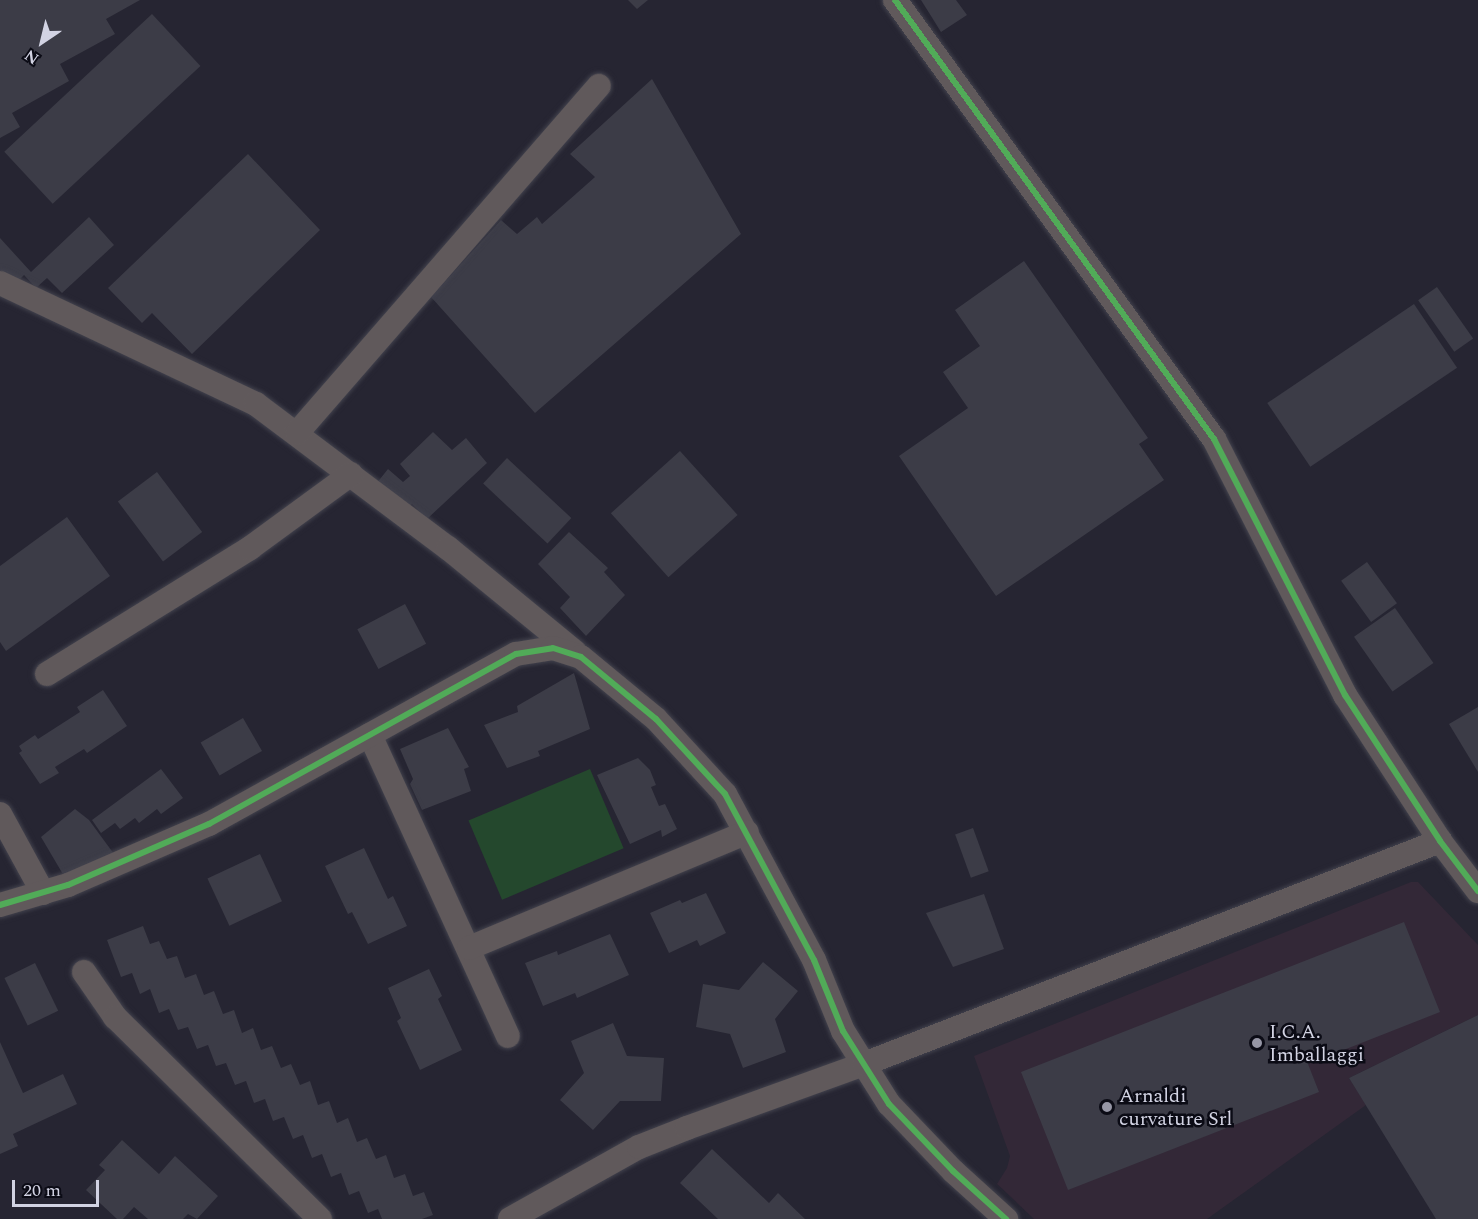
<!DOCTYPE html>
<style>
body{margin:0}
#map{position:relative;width:1478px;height:1219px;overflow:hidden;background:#262532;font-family:Spectral,serif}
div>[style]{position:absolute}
.industrial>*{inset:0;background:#332837}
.green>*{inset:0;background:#24482d;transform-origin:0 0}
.building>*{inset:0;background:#3c3c47;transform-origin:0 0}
.roads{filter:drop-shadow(0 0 2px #42424d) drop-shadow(0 0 2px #42424d)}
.minor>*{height:24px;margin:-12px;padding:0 12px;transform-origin:12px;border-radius:12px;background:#60595b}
.cycleway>*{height:6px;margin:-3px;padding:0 3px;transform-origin:3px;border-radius:3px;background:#51ab58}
.dots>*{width:16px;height:16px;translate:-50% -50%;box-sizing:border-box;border:3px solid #0b0b15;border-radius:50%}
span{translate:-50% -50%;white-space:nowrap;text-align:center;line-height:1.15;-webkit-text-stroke:5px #0b0b15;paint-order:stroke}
.poi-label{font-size:20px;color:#d2d3e3}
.left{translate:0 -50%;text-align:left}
.north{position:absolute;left:12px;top:12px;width:60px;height:60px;-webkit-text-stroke:4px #0b0b15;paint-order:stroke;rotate:215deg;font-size:16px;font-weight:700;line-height:24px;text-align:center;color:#d2d3e3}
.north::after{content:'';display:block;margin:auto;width:21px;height:27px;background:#d2d3e3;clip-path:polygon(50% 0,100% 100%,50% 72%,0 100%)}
.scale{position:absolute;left:12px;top:1180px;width:87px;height:27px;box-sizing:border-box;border:3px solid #d2d3e3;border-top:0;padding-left:8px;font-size:18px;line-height:21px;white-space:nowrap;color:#d2d3e3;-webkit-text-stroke:4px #0b0b15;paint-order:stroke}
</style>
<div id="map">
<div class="industrial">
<div style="clip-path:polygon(1411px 882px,1418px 882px,1478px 945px,1478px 1015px,1349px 1078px,1366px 1105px,1207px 1219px,1034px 1219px,997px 1184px,1007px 1168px,1010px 1156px,974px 1056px)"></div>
</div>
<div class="green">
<div style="left:590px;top:769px;width:86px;height:132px;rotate:67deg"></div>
</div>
<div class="building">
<div style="clip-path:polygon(0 0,140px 0,106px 19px,115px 34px,60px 64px,69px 81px,12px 113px,20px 127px,0 138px)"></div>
<div style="clip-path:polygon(628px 0,648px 0,637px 9px)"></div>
<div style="clip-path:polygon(921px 0,956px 0,967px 15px,941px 32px)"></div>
<div style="left:152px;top:14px;width:71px;height:202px;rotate:47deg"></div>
<div style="clip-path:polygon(652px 79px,741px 234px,535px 413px,431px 297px,501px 220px,517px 234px,537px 217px,542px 224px,595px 177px,570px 154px)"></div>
<div style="clip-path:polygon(248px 154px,320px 230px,192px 354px,152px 313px,142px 323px,108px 288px)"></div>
<div style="clip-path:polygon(89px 217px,114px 245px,62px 293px,47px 278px,36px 288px,24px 275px,13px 286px,0 272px,0 238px,31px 272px)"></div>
<div style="clip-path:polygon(1024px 261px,1148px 438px,1139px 444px,1164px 480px,996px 596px,899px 456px,968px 408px,943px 372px,980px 346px,955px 310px)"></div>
<div style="left:1437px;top:287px;width:63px;height:23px;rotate:55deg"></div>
<div style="left:1414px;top:304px;width:77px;height:177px;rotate:56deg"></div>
<div style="clip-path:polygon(433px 432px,452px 450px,466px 438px,487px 463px,427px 519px,412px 504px,406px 508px,376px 484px,388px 469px,403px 482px,410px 476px,400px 464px)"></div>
<div style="left:680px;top:451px;width:86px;height:93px;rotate:48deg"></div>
<div style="left:507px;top:458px;width:88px;height:35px;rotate:43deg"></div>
<div style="left:157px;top:472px;width:75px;height:49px;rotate:53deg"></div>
<div style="clip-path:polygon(67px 517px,110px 576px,6px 651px,0 642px,0 566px)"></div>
<div style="clip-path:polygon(569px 532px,608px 568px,604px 572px,625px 595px,586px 636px,560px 608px,570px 597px,538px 564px)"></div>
<div style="left:1367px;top:562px;width:51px;height:32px;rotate:54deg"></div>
<div style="left:405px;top:604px;width:45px;height:54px;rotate:62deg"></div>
<div style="left:1395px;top:608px;width:67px;height:50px;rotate:55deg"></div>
<div style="clip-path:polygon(574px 673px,590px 729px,538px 751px,540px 756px,507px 768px,484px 725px,518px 712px,517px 706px)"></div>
<div style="clip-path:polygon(103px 690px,127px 726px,87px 753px,84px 749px,55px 767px,59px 773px,40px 784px,19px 753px,22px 751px,19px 746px,35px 735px,38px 739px,80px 712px,77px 707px)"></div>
<div style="clip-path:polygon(1478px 707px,1478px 772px,1449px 724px)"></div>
<div style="left:243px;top:718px;width:38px;height:49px;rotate:60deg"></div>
<div style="clip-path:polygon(448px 728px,469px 767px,464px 769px,471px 791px,422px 810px,410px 784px,413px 779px,400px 749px)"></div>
<div style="clip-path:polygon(638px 758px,650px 770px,656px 785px,651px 787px,659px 806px,665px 804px,677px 829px,662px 837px,661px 830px,630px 844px,597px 775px)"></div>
<div style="clip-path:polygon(161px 769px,183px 798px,161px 814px,157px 809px,139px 823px,135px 818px,120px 829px,115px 823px,101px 833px,92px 820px)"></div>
<div style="clip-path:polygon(75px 809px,89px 820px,114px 854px,64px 876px,41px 837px)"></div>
<div style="left:973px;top:828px;width:46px;height:19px;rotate:70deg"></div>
<div style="clip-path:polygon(364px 848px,388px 899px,393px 896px,407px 926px,368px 944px,352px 912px,348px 914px,325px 866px)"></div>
<div style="left:260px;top:854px;width:52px;height:58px;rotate:65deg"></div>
<div style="clip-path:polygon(706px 893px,726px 933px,700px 946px,697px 940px,669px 953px,650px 913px,680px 900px,682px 903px)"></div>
<div style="clip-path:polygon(984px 894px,1004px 949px,953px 967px,926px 913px)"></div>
<div style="clip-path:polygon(1404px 922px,1440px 1012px,1308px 1064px,1319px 1092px,1068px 1190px,1021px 1072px)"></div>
<div style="clip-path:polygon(143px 926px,150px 944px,159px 941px,167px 959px,177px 956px,185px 978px,196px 974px,204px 995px,214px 991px,223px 1014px,234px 1010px,242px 1033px,253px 1028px,261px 1050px,272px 1046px,281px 1068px,291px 1064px,300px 1085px,310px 1081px,318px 1105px,329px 1101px,337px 1123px,348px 1118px,357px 1142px,367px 1138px,376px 1159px,386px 1155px,394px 1178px,405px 1174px,413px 1196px,424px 1192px,433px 1215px,422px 1219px,382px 1219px,378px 1209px,368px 1213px,359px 1191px,349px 1195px,341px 1173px,331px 1177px,322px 1154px,312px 1158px,303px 1135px,293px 1139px,284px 1117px,273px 1121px,265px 1099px,254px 1103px,246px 1081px,235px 1085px,226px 1063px,216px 1066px,208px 1045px,197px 1049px,188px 1027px,178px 1030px,169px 1009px,159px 1013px,150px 989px,140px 994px,132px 973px,121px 977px,107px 940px)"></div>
<div style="clip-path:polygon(610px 934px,629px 975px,577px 998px,575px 993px,543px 1006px,525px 963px,557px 951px,558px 955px)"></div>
<div style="clip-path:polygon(763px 962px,798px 991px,775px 1019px,786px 1052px,743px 1068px,730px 1034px,696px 1027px,703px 984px,739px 990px)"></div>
<div style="left:35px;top:963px;width:53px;height:34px;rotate:64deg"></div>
<div style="clip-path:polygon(429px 969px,442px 996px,438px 999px,462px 1050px,420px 1070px,397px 1021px,401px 1018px,388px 988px)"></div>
<div style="clip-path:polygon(1478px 1015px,1478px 1219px,1436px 1219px,1349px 1078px)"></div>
<div style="clip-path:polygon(613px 1023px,627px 1056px,664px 1058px,661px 1101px,620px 1101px,593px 1130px,560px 1100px,584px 1073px,571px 1041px)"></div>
<div style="clip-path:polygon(0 1042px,23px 1093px,63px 1074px,77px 1104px,13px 1134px,18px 1146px,0 1154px)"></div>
<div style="clip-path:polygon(122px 1140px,159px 1174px,175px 1156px,218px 1196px,197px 1219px,188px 1214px,183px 1219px,148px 1219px,134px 1207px,123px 1219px,117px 1219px,86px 1190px,105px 1170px,99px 1165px)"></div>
<div style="clip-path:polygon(712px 1149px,769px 1203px,778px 1193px,805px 1219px,718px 1219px,680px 1183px)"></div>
</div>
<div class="roads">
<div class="minor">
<div style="left:895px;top:0;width:543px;rotate:54deg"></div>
<div style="left:1214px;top:439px;width:288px;rotate:62.9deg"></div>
<div style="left:1345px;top:695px;width:174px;rotate:56.9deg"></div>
<div style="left:1440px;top:841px;width:63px;rotate:52.8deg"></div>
<div style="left:0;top:283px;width:283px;rotate:25.3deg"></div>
<div style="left:256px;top:404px;width:240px;rotate:36.9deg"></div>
<div style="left:448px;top:548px;width:164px;rotate:39.3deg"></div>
<div style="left:297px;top:433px;width:460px;rotate:-49deg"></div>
<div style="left:47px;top:674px;width:239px;rotate:-31.8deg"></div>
<div style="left:250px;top:548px;width:125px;rotate:-36.2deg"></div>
<div style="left:370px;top:735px;width:331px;rotate:65.4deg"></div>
<div style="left:0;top:814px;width:90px;rotate:61.4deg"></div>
<div style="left:0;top:905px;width:71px;rotate:-16.4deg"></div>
<div style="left:68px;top:885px;width:154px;rotate:-23.4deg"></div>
<div style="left:209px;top:824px;width:351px;rotate:-29deg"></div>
<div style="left:516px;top:654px;width:37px;rotate:-9deg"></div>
<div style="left:553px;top:648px;width:29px;rotate:18deg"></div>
<div style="left:581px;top:657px;width:97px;rotate:39.6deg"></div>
<div style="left:656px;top:719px;width:102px;rotate:47.4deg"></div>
<div style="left:725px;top:794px;width:188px;rotate:61.8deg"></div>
<div style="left:814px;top:960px;width:77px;rotate:67.8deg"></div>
<div style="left:843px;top:1031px;width:86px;rotate:57.8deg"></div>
<div style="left:889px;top:1104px;width:93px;rotate:46.3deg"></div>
<div style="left:953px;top:1171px;width:72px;rotate:42.2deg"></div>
<div style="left:469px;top:948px;width:301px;rotate:-22.6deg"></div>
<div style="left:84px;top:972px;width:55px;rotate:55.4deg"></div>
<div style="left:115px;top:1017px;width:288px;rotate:44.6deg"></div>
<div style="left:510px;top:1219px;width:148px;rotate:-29.2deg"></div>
<div style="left:639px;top:1147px;width:52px;rotate:-21.6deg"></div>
<div style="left:687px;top:1128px;width:188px;rotate:-19.9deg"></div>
<div style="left:864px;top:1064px;width:618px;rotate:-21.16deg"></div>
</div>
</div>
<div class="cycleway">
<div style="left:895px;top:0;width:543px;rotate:54deg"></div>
<div style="left:1214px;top:439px;width:288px;rotate:62.9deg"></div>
<div style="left:1345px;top:695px;width:174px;rotate:56.9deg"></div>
<div style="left:1440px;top:841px;width:63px;rotate:52.8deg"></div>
<div style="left:0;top:905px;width:71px;rotate:-16.4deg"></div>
<div style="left:68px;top:885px;width:154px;rotate:-23.4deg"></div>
<div style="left:209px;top:824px;width:351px;rotate:-29deg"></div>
<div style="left:516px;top:654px;width:37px;rotate:-9deg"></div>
<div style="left:553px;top:648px;width:29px;rotate:18deg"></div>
<div style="left:581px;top:657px;width:97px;rotate:39.6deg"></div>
<div style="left:656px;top:719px;width:102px;rotate:47.4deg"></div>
<div style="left:725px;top:794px;width:188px;rotate:61.8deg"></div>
<div style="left:814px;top:960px;width:77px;rotate:67.8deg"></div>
<div style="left:843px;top:1031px;width:86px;rotate:57.8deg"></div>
<div style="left:889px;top:1104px;width:93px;rotate:46.3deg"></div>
<div style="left:953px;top:1171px;width:72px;rotate:42.2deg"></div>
</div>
<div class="dots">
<div style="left:1257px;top:1043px;background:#9696a5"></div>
<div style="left:1107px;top:1107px;background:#9696a5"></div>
</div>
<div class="poi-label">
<span class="left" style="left:1269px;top:1044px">I.C.A.<br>Imballaggi</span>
<span class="left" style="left:1119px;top:1108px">Arnaldi<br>curvature Srl</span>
</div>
<div class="north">N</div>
<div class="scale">20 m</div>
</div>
